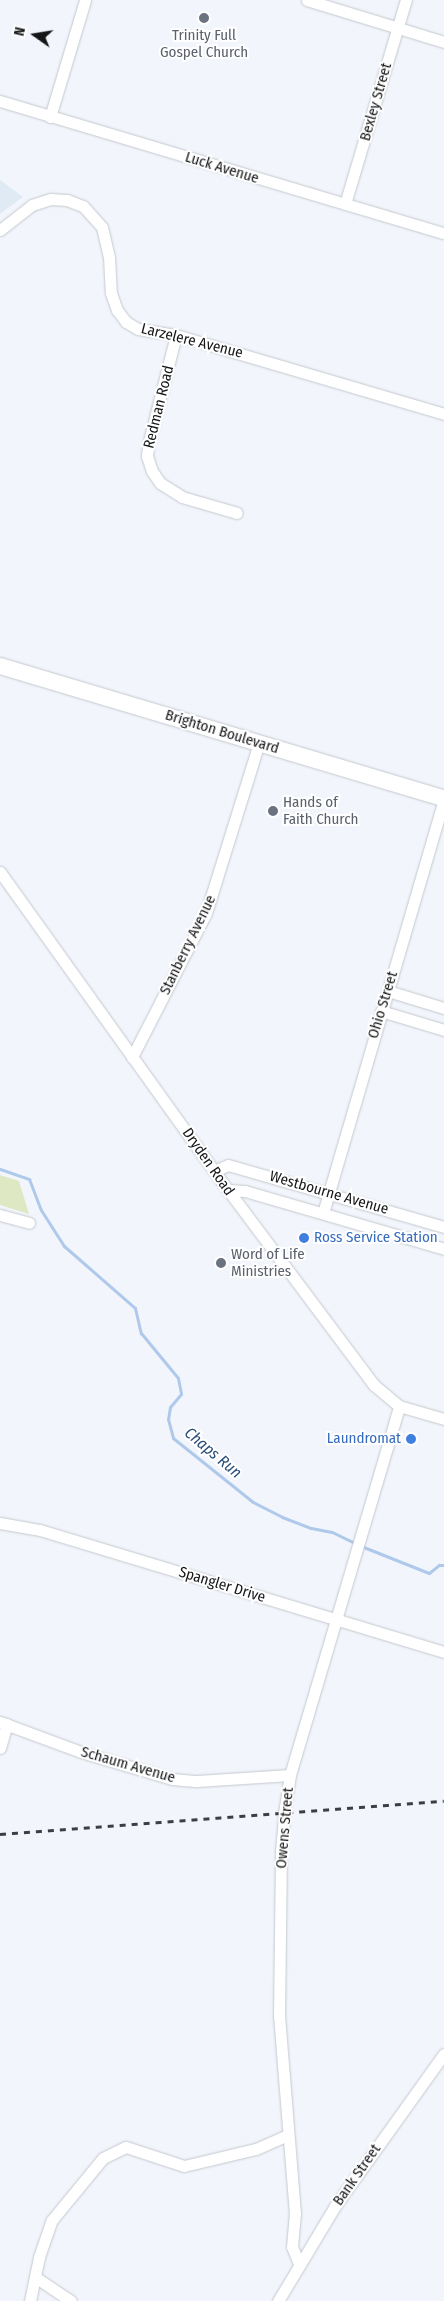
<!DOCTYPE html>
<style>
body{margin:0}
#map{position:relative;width:444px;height:2301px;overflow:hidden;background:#f2f6fc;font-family:"Fira Sans Condensed",sans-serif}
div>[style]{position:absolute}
.built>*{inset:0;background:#e0eaf5}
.green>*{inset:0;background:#dee8c3}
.stream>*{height:3px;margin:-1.5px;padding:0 1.5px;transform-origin:1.5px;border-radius:1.5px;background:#afc9eb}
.roads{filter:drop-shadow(0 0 1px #c4c8ce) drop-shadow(0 0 1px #c4c8ce)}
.street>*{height:11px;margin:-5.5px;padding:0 5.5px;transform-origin:5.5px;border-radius:5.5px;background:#fff}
.secondary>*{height:16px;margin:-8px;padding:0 8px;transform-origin:8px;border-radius:8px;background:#fff}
.rail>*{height:3px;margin-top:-1.5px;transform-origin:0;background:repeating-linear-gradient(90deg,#3d3e41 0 6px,transparent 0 12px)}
.dots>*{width:14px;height:14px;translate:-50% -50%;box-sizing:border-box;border:2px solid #fff;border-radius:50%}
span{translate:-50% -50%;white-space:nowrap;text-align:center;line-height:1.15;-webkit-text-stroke:4px #fff;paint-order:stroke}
.worship-label{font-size:15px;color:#5b616d}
.left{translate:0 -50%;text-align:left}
.street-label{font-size:15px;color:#151618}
.shop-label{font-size:15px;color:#366cbe}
.right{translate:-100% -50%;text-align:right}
.water-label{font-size:16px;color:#2a4e7a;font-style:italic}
.north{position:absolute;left:10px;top:10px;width:50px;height:50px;-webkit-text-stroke:4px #fff;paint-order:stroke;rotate:283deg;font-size:14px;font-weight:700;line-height:20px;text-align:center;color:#151618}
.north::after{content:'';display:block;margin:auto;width:18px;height:22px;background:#151618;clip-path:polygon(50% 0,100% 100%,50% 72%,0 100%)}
</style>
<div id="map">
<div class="built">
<div style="clip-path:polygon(0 180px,23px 197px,0 214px)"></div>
</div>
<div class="green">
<div style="clip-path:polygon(0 1175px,19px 1181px,29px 1214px,0 1205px)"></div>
</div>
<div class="stream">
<div style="left:0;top:1169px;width:31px;rotate:19deg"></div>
<div style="left:29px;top:1179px;width:33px;rotate:69deg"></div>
<div style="left:41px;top:1210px;width:43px;rotate:57.4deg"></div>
<div style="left:64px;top:1246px;width:94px;rotate:41.1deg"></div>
<div style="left:135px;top:1308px;width:26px;rotate:77deg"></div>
<div style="left:141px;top:1333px;width:58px;rotate:50.6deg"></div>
<div style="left:178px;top:1378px;width:16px;rotate:79deg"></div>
<div style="left:181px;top:1394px;width:17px;rotate:130deg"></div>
<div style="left:170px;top:1407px;width:12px;rotate:99deg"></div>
<div style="left:168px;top:1419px;width:20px;rotate:75deg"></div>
<div style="left:173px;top:1438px;width:102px;rotate:38.7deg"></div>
<div style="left:253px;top:1502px;width:33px;rotate:27deg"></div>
<div style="left:282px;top:1517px;width:31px;rotate:21deg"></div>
<div style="left:311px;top:1528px;width:21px;rotate:11deg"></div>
<div style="left:332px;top:1532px;width:25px;rotate:26deg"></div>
<div style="left:361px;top:1546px;width:73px;rotate:21.7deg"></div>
<div style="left:429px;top:1573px;width:13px;rotate:-39deg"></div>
<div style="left:439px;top:1565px;width:5px"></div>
</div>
<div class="roads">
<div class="street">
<div style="left:307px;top:0;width:143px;rotate:17deg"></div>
<div style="left:0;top:101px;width:463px;rotate:16.6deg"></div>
<div style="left:50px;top:117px;width:122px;rotate:-73.3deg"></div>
<div style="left:345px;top:204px;width:213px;rotate:-73.4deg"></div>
<div style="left:0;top:230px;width:41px;rotate:-38deg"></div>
<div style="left:32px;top:205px;width:20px;rotate:-18deg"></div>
<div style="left:51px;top:199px;width:16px;rotate:4deg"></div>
<div style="left:67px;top:200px;width:17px;rotate:21deg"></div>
<div style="left:83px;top:206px;width:28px;rotate:48deg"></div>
<div style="left:102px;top:227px;width:31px;rotate:77deg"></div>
<div style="left:109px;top:257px;width:36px;rotate:87deg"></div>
<div style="left:111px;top:293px;width:18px;rotate:71deg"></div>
<div style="left:117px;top:310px;width:15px;rotate:53deg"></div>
<div style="left:126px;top:322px;width:14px;rotate:30deg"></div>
<div style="left:138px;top:329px;width:38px;rotate:9deg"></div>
<div style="left:176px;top:335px;width:279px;rotate:16.4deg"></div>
<div style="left:176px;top:335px;width:109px;rotate:104.3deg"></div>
<div style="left:149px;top:441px;width:15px;rotate:98deg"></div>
<div style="left:147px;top:456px;width:16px;rotate:72deg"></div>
<div style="left:152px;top:471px;width:14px;rotate:56deg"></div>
<div style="left:160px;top:483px;width:26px;rotate:32deg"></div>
<div style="left:182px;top:497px;width:57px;rotate:16.2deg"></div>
<div style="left:0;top:872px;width:391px;rotate:54.4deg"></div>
<div style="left:228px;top:1190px;width:244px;rotate:53.2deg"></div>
<div style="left:374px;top:1385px;width:33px;rotate:40deg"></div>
<div style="left:399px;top:1406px;width:47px;rotate:16.1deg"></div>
<div style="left:388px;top:991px;width:59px;rotate:16.9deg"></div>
<div style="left:381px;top:1011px;width:66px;rotate:16.8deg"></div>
<div style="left:132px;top:1057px;width:162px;rotate:-62.8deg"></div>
<div style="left:206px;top:913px;width:178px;rotate:-72.7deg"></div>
<div style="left:214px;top:1171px;width:15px;rotate:-23deg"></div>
<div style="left:228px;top:1165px;width:225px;rotate:16deg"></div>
<div style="left:228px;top:1190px;width:17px;rotate:3deg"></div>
<div style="left:245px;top:1191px;width:207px;rotate:16.2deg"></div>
<div style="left:323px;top:1213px;width:432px;rotate:-73.7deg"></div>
<div style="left:0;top:1215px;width:30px;rotate:15deg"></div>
<div style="left:0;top:1523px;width:41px;rotate:9.9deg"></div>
<div style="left:40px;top:1530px;width:422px;rotate:16.8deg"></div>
<div style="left:0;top:1722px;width:86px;rotate:20.3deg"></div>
<div style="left:81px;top:1752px;width:95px;rotate:16.5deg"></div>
<div style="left:172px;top:1779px;width:25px;rotate:5deg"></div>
<div style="left:197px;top:1781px;width:93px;rotate:-3.7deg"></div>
<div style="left:0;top:1748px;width:25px;rotate:-74deg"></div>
<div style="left:299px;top:2264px;width:18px;rotate:-112deg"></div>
<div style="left:292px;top:2247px;width:33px;rotate:-85deg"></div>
<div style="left:295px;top:2214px;width:199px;rotate:-94.6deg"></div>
<div style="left:279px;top:2016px;width:165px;rotate:-89.3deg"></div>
<div style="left:281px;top:1851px;width:38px;rotate:-85deg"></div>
<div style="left:284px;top:1813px;width:38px;rotate:-81deg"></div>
<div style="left:290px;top:1775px;width:385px;rotate:-73.5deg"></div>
<div style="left:35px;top:2277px;width:43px;rotate:33.7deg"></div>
<div style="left:30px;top:2301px;width:45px;rotate:-78.4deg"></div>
<div style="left:39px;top:2257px;width:39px;rotate:-71deg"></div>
<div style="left:52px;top:2220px;width:80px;rotate:-50.6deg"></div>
<div style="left:103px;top:2158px;width:25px;rotate:-26deg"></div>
<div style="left:126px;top:2147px;width:61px;rotate:18.1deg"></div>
<div style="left:184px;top:2166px;width:74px;rotate:-13.3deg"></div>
<div style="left:256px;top:2149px;width:34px;rotate:-24deg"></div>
<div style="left:278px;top:2301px;width:111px;rotate:-59deg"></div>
<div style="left:335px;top:2206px;width:187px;rotate:-54.4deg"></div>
</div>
<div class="secondary">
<div style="left:0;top:666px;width:463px;rotate:16.6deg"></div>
</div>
</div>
<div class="rail">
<div style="left:0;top:1834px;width:445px;rotate:-4.3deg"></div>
</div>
<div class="dots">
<div style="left:204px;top:18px;background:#6b7280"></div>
<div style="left:273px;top:811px;background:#6b7280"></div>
<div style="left:304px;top:1238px;background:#3f7fe0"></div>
<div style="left:221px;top:1263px;background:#6b7280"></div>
<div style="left:411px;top:1439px;background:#3f7fe0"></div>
</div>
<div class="worship-label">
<span style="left:204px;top:44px">Trinity Full<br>Gospel Church</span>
<span class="left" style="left:283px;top:811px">Hands of<br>Faith Church</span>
<span class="left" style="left:231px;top:1263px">Word of Life<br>Ministries</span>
</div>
<div class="street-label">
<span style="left:376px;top:102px;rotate:-74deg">Bexley Street</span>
<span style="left:222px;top:168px;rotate:17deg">Luck Avenue</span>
<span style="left:192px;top:341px;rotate:14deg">Larzelere Avenue</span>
<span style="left:159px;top:407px;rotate:-76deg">Redman Road</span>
<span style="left:222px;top:732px;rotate:17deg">Brighton Boulevard</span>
<span style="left:188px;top:945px;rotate:-64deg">Stanberry Avenue</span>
<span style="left:383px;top:1005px;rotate:-73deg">Ohio Street</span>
<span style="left:208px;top:1162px;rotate:55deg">Dryden Road</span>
<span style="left:329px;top:1193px;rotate:16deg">Westbourne Avenue</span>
<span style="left:222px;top:1585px;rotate:17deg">Spangler Drive</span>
<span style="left:128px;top:1765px;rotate:16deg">Schaum Avenue</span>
<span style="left:285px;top:1828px;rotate:-85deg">Owens Street</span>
<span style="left:357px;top:2175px;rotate:-55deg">Bank Street</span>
</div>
<div class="shop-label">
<span class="left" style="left:314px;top:1238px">Ross Service Station</span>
<span class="right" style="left:401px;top:1439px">Laundromat</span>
</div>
<div class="water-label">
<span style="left:213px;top:1453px;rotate:40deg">Chaps Run</span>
</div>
<div class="north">N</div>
</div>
